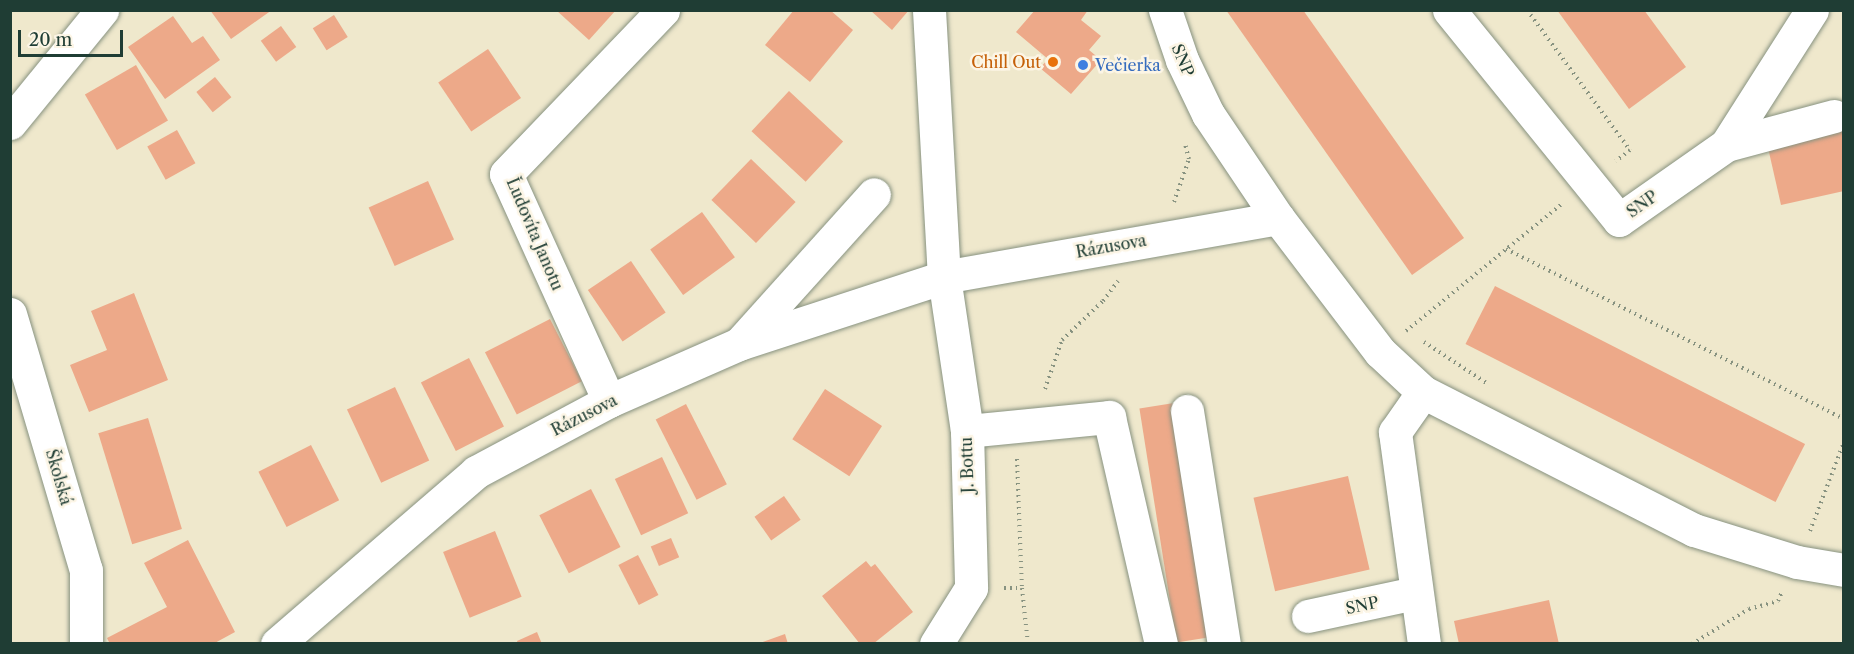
<!DOCTYPE html>
<meta charset="utf-8">
<style>
body{margin:0}
#map{position:relative;width:1854px;height:654px;overflow:hidden;background:#efe8cc;font-family:"Libre Caslon Text",serif}
div>[style]{position:absolute}
.building>*{inset:0;background:#eda989;transform-origin:0 0}
.path>*{height:4px;margin-top:-2px;transform-origin:0;background:repeating-linear-gradient(90deg,#879280 0 1.5px,transparent 0 6px)}
.roads{filter:drop-shadow(0 0 2px #879280) drop-shadow(0 0 2px #879280)}
.minor>*{height:33px;margin:-16.5px;padding:0 16.5px;transform-origin:16.5px;border-radius:16.5px;background:#fff}
.dots>*{width:16px;height:16px;translate:-50% -50%;box-sizing:border-box;border:3px solid #fcf5e5;border-radius:50%}
span{translate:-50% -50%;white-space:nowrap;text-align:center;line-height:1.15;-webkit-text-stroke:5px #fcf5e5;paint-order:stroke}
.street-label{font-size:16px;color:#1f3d34}
.food-label{font-size:16px;color:#c56008}
.right{translate:-100% -50%;text-align:right}
.shop-label{font-size:16px;color:#366cbe}
.left{translate:0 -50%;text-align:left}
.frame{position:absolute;inset:0;border:12px solid #1f3d34;pointer-events:none}
.scale{position:absolute;left:18px;top:30px;width:105px;height:27px;box-sizing:border-box;border:3px solid #1f3d34;border-top:0;padding-left:8px;font-size:18px;line-height:21px;white-space:nowrap;color:#1f3d34;-webkit-text-stroke:4px #fcf5e5;paint-order:stroke}
</style>
<div id="map">
<div class="building">
<div style="clip-path:polygon(210px 10px,272px 10px,231px 39px)"></div>
<div style="clip-path:polygon(556px 10px,616px 10px,589px 40px)"></div>
<div style="clip-path:polygon(794px 10px,830px 10px,853px 30px,810px 82px,765px 45px)"></div>
<div style="clip-path:polygon(870px 10px,909px 10px,892px 30px)"></div>
<div style="clip-path:polygon(1035px 10px,1088px 10px,1081px 20px,1101px 36px,1089px 50px,1101px 60px,1071px 94px,1040px 68px,1048px 59px,1016px 32px)"></div>
<div style="clip-path:polygon(1226px 10px,1303px 10px,1464px 238px,1412px 275px)"></div>
<div style="clip-path:polygon(1557px 10px,1644px 10px,1686px 67px,1629px 109px)"></div>
<div style="left:334px;top:15px;width:26px;height:25px;rotate:58deg"></div>
<div style="clip-path:polygon(173px 16px,192px 43px,203px 36px,220px 60px,165px 99px,128px 47px)"></div>
<div style="left:281px;top:26px;width:26px;height:25px;rotate:54deg"></div>
<div style="left:488px;top:49px;width:59px;height:60px;rotate:56deg"></div>
<div style="left:136px;top:65px;width:64px;height:59px;rotate:60deg"></div>
<div style="left:215px;top:77px;width:26px;height:24px;rotate:51deg"></div>
<div style="left:789px;top:91px;width:74px;height:55px;rotate:43deg"></div>
<div style="clip-path:polygon(1844px 121px,1844px 191px,1781px 205px,1766px 139px)"></div>
<div style="left:177px;top:130px;width:38px;height:34px;rotate:61deg"></div>
<div style="left:751px;top:159px;width:62px;height:57px;rotate:44deg"></div>
<div style="left:428px;top:181px;width:64px;height:65px;rotate:66deg"></div>
<div style="left:702px;top:212px;width:56px;height:64px;rotate:54deg"></div>
<div style="left:631px;top:261px;width:62px;height:52px;rotate:56deg"></div>
<div style="left:1495px;top:286px;width:348px;height:65px;rotate:27deg"></div>
<div style="clip-path:polygon(134px 293px,168px 380px,89px 412px,70px 365px,107px 350px,91px 311px)"></div>
<div style="left:550px;top:319px;width:70px;height:73px;rotate:63deg"></div>
<div style="left:469px;top:358px;width:77px;height:54px;rotate:63deg"></div>
<div style="left:395px;top:387px;width:81px;height:53px;rotate:65deg"></div>
<div style="left:825px;top:389px;width:68px;height:60px;rotate:33deg"></div>
<div style="left:1174px;top:403px;width:237px;height:35px;rotate:81deg"></div>
<div style="left:686px;top:404px;width:90px;height:34px;rotate:63deg"></div>
<div style="left:148px;top:418px;width:116px;height:52px;rotate:73deg"></div>
<div style="left:311px;top:445px;width:62px;height:59px;rotate:63deg"></div>
<div style="left:662px;top:457px;width:62px;height:52px;rotate:65deg"></div>
<div style="left:1348px;top:476px;width:96px;height:97px;rotate:77deg"></div>
<div style="left:591px;top:489px;width:65px;height:58px;rotate:63deg"></div>
<div style="left:784px;top:496px;width:29px;height:36px;rotate:55deg"></div>
<div style="left:495px;top:531px;width:71px;height:56px;rotate:68deg"></div>
<div style="left:671px;top:538px;width:21px;height:22px;rotate:67deg"></div>
<div style="clip-path:polygon(188px 540px,235px 632px,213px 644px,110px 644px,107px 638px,167px 607px,144px 563px)"></div>
<div style="left:638px;top:555px;width:45px;height:22px;rotate:63deg"></div>
<div style="clip-path:polygon(866px 561px,871px 567px,875px 564px,913px 612px,873px 644px,860px 644px,822px 596px)"></div>
<div style="clip-path:polygon(1549px 600px,1559px 644px,1459px 644px,1454px 621px)"></div>
<div style="clip-path:polygon(537px 632px,542px 644px,518px 644px,517px 641px)"></div>
<div style="clip-path:polygon(785px 634px,788px 644px,760px 644px,760px 643px)"></div>
</div>
<div class="path">
<div style="left:1527px;top:10px;width:174px;rotate:53.7deg"></div>
<div style="left:1630px;top:150px;width:18px;rotate:142deg"></div>
<div style="left:1174px;top:202px;width:46px;rotate:-70.8deg"></div>
<div style="left:1189px;top:159px;width:16px;rotate:-105deg"></div>
<div style="left:1506px;top:249px;width:378px;rotate:26.7deg"></div>
<div style="left:1406px;top:331px;width:203px;rotate:-39.2deg"></div>
<div style="left:1424px;top:342px;width:77px;rotate:33.3deg"></div>
<div style="left:1045px;top:389px;width:52px;rotate:-70.9deg"></div>
<div style="left:1062px;top:340px;width:57px;rotate:-43.6deg"></div>
<div style="left:1103px;top:301px;width:25px;rotate:-53deg"></div>
<div style="left:1017px;top:459px;width:129px;rotate:87.8deg"></div>
<div style="left:1810px;top:531px;width:95px;rotate:-69.1deg"></div>
<div style="left:1004px;top:588px;width:18px"></div>
<div style="left:1022px;top:588px;width:56px;rotate:83.9deg"></div>
<div style="left:1692px;top:644px;width:67px;rotate:-31.6deg"></div>
<div style="left:1749px;top:609px;width:30px;rotate:-15deg"></div>
<div style="left:1778px;top:601px;width:10px;rotate:-66deg"></div>
</div>
<div class="roads">
<div class="minor">
<div style="left:929px;top:10px;width:267px;rotate:86.8deg"></div>
<div style="left:944px;top:277px;width:156px;rotate:81.5deg"></div>
<div style="left:967px;top:431px;width:157px;rotate:88.5deg"></div>
<div style="left:971px;top:588px;width:66px;rotate:122deg"></div>
<div style="left:1165px;top:10px;width:53px;rotate:71.2deg"></div>
<div style="left:1182px;top:60px;width:60px;rotate:64.3deg"></div>
<div style="left:1208px;top:114px;width:125px;rotate:56.1deg"></div>
<div style="left:1278px;top:218px;width:168px;rotate:52.7deg"></div>
<div style="left:1380px;top:352px;width:59px;rotate:42.9deg"></div>
<div style="left:1423px;top:392px;width:304px;rotate:27deg"></div>
<div style="left:1694px;top:530px;width:108px;rotate:17.3deg"></div>
<div style="left:1797px;top:562px;width:48px;rotate:9.7deg"></div>
<div style="left:1449px;top:10px;width:270px;rotate:51deg"></div>
<div style="left:1619px;top:220px;width:131px;rotate:-35deg"></div>
<div style="left:1726px;top:145px;width:160px;rotate:-57.5deg"></div>
<div style="left:10px;top:123px;width:146px;rotate:-50.8deg"></div>
<div style="left:1726px;top:145px;width:112px;rotate:-15deg"></div>
<div style="left:10px;top:314px;width:267px;rotate:73.5deg"></div>
<div style="left:86px;top:570px;width:74px;rotate:90deg"></div>
<div style="left:740px;top:343px;width:200px;rotate:-48deg"></div>
<div style="left:1423px;top:392px;width:49px;rotate:125deg"></div>
<div style="left:1395px;top:432px;width:214px;rotate:82.2deg"></div>
<div style="left:609px;top:401px;width:249px;rotate:-114.4deg"></div>
<div style="left:506px;top:174px;width:227px;rotate:-46.2deg"></div>
<div style="left:1187px;top:411px;width:236px;rotate:81deg"></div>
<div style="left:967px;top:431px;width:143px;rotate:-5.6deg"></div>
<div style="left:1109px;top:417px;width:233px;rotate:77.1deg"></div>
<div style="left:1308px;top:616px;width:109px;rotate:-12.1deg"></div>
<div style="left:277px;top:644px;width:263px;rotate:-40.8deg"></div>
<div style="left:476px;top:472px;width:151px;rotate:-28.1deg"></div>
<div style="left:609px;top:401px;width:142px;rotate:-23.7deg"></div>
<div style="left:739px;top:344px;width:216px;rotate:-18.1deg"></div>
<div style="left:944px;top:277px;width:339px;rotate:-10deg"></div>
</div>
</div>
<div class="dots">
<div style="left:1053px;top:62px;background:#e8710a"></div>
<div style="left:1083px;top:65px;background:#3f7fe0"></div>
</div>
<div class="street-label">
<span style="left:1183px;top:60px;rotate:67deg">SNP</span>
<span style="left:1642px;top:204px;rotate:-35deg">SNP</span>
<span style="left:535px;top:234px;rotate:67deg">Ľudovíta Janotu</span>
<span style="left:1111px;top:246px;rotate:-10deg">Rázusova</span>
<span style="left:584px;top:415px;rotate:-27deg">Rázusova</span>
<span style="left:967px;top:465px;rotate:-92deg">J. Bottu</span>
<span style="left:59px;top:477px;rotate:74deg">Školská</span>
<span style="left:1362px;top:605px;rotate:-12deg">SNP</span>
</div>
<div class="food-label">
<span class="right" style="left:1041px;top:62px">Chill Out</span>
</div>
<div class="shop-label">
<span class="left" style="left:1095px;top:65px">Večierka</span>
</div>
<div class="frame"></div>
<div class="scale">20 m</div>
</div>
